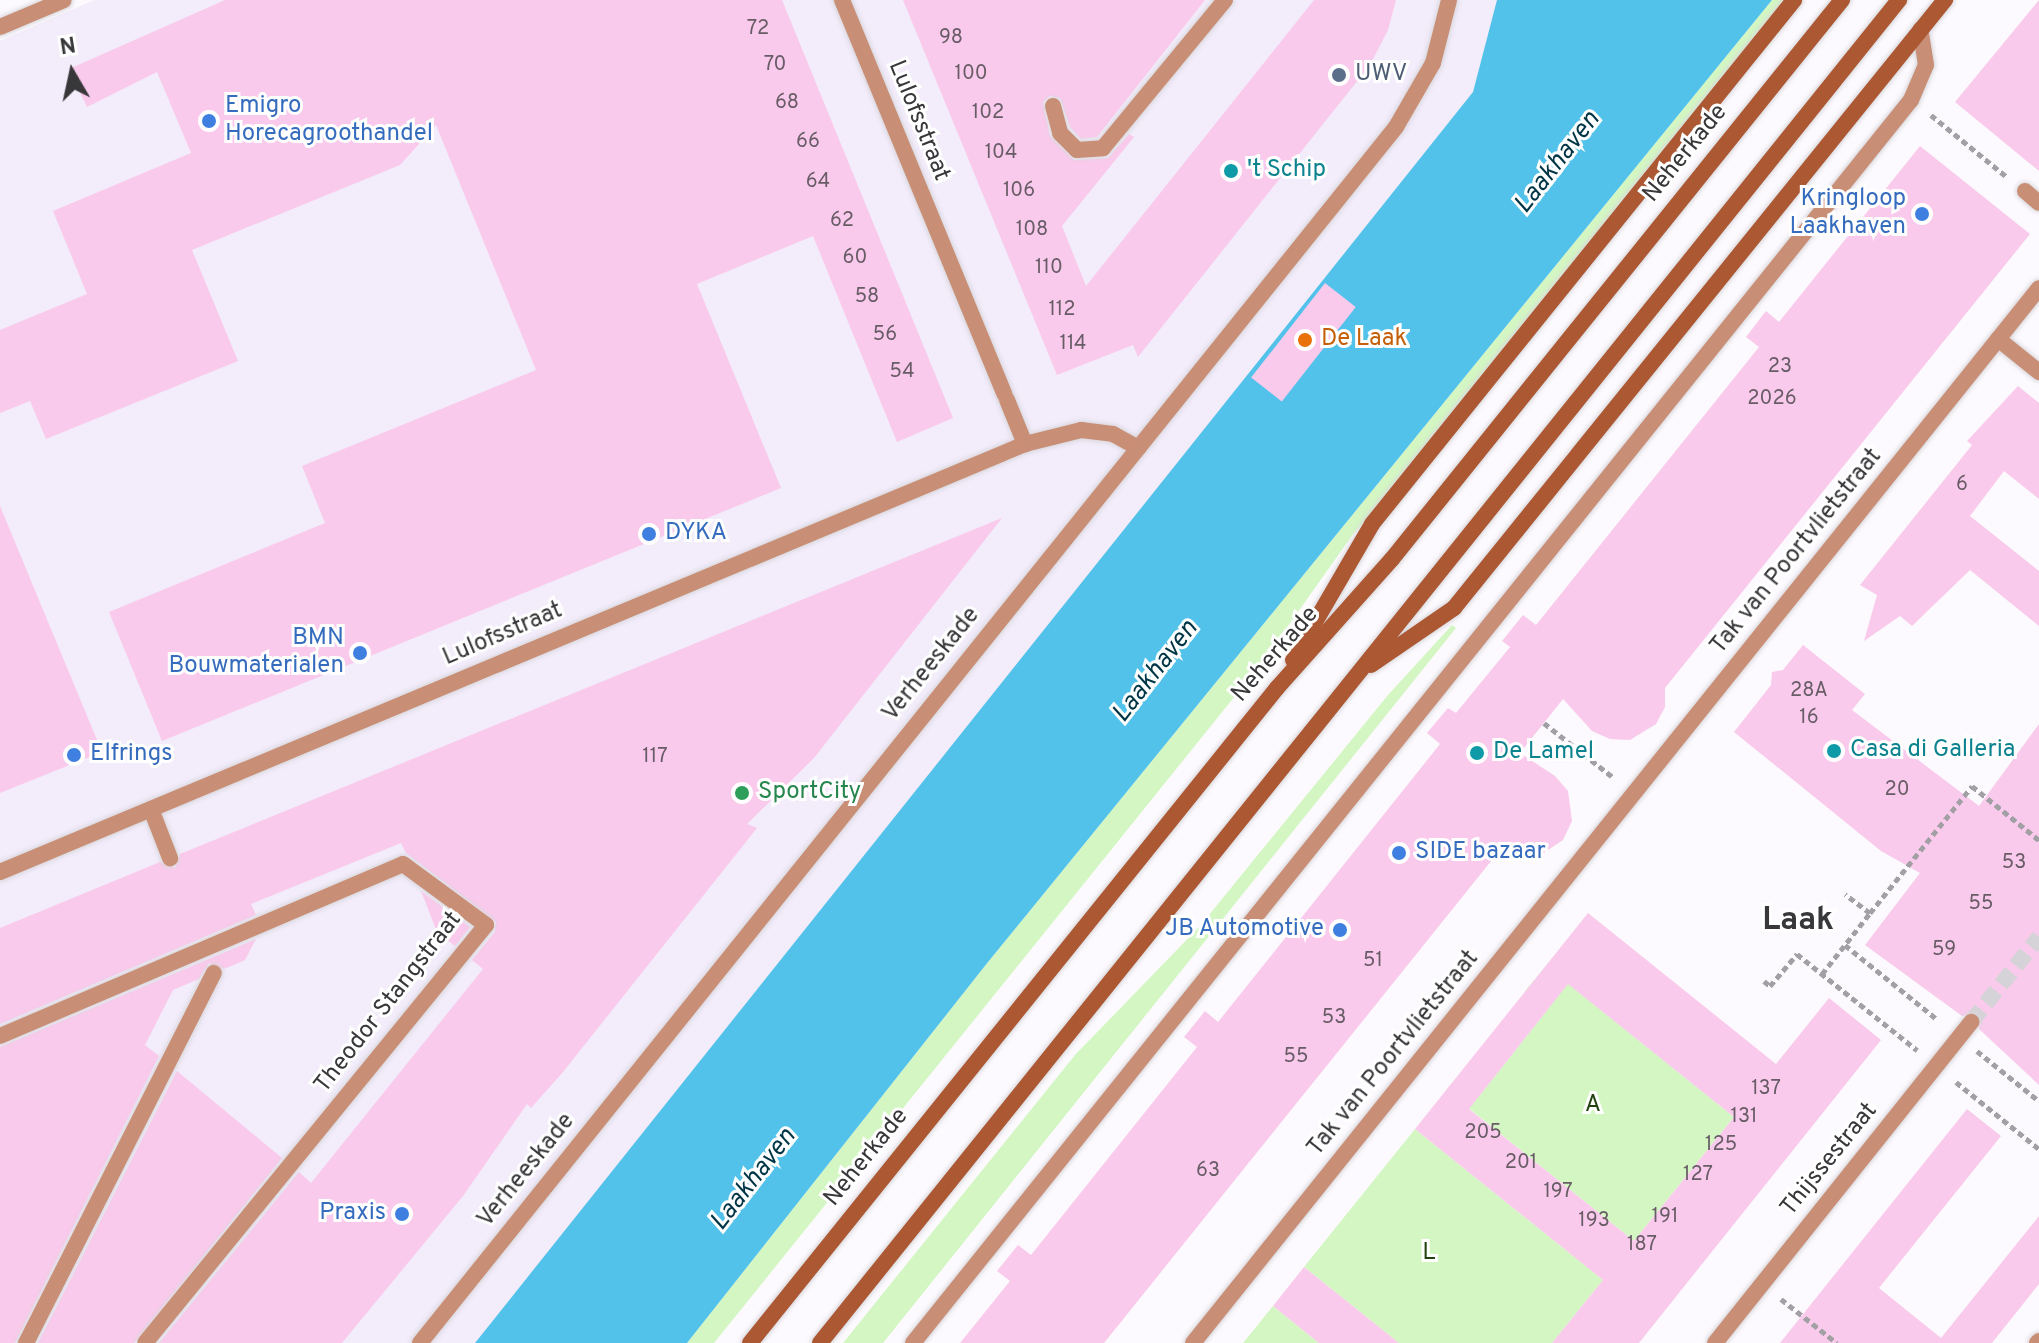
<!DOCTYPE html>
<style>
body{margin:0}
#map{position:relative;width:2039px;height:1343px;overflow:hidden;background:#fcfafe;font-family:Overpass,sans-serif}
div>[style]{position:absolute}
.built>*{inset:0;background:#f2ecfb}
.green>*{inset:0;background:#d3f6c3}
.water>*{inset:0;background:#52c2eb}
.building>*{inset:0;background:#facaec;transform-origin:0 0}
.street-tunnel>*{height:16px;margin-top:-8px;transform-origin:0;background:repeating-linear-gradient(90deg,#d5d3d7 0 16px,transparent 0 24px)}
.path>*{height:5px;margin-top:-2.5px;transform-origin:0;background:repeating-linear-gradient(90deg,#a2a0a4 0 6px,transparent 0 10px)}
.roads{filter:drop-shadow(0 0 2px #d9d7db) drop-shadow(0 0 2px #d9d7db)}
.lane>*{height:16px;margin:-8px;padding:0 8px;transform-origin:8px;border-radius:8px;background:#c98e76}
.street>*{height:16px;margin:-8px;padding:0 8px;transform-origin:8px;border-radius:8px;background:#c98e76}
.secondary>*{height:16px;margin:-8px;padding:0 8px;transform-origin:8px;border-radius:8px;background:#ab5833}
.bridges{filter:drop-shadow(0 0 2px #d9d7db) drop-shadow(0 0 2px #d9d7db)}
.lane-bridge>*{height:16px;margin:-8px;padding:0 8px;transform-origin:8px;border-radius:8px;background:#c98e76}
.dots>*{width:22px;height:22px;translate:-50% -50%;box-sizing:border-box;border:4px solid #fff;border-radius:50%}
span{translate:-50% -50%;white-space:nowrap;text-align:center;line-height:1.15;-webkit-text-stroke:6px #fff;paint-order:stroke}
.number-label{font-size:20px;color:#685c66}
.number-label span{-webkit-text-stroke-width:0}
.service-label{font-size:24px;color:#4e5e75}
.left{translate:0 -50%;text-align:left}
.shop-label{font-size:24px;color:#366cbe}
.right{translate:-100% -50%;text-align:right}
.street-label{font-size:24px;color:#38373a}
.culture-label{font-size:24px;color:#0d838f}
.food-label{font-size:24px;color:#c56008}
.leisure-label{font-size:24px;color:#27864d}
.park-label{font-size:24px;color:#22430f}
.water-label{font-size:26px;color:#003546;font-style:italic}
.district-label{font-size:32px;color:#38373a;font-weight:700}
.north{position:absolute;left:32px;top:32px;width:80px;height:80px;-webkit-text-stroke:6px #fff;paint-order:stroke;rotate:351deg;font-size:22px;font-weight:700;line-height:32px;text-align:center;color:#38373a}
.north::after{content:'';display:block;margin:auto;width:28px;height:36px;background:#38373a;clip-path:polygon(50% 0,100% 100%,50% 72%,0 100%)}
</style>
<div id="map">
<div class="built">
<div style="clip-path:polygon(94px 0,1526px 0,1501px 154px,503px 1343px,0 1343px,0 41px)"></div>
</div>
<div class="green">
<div style="clip-path:polygon(1772px 0,1785px 0,1351px 537px,1264px 660px,714px 1343px,687px 1343px,988px 962px)"></div>
<div style="clip-path:polygon(1452px 625px,1456px 628px,883px 1343px,843px 1343px,1075px 1055px,1200px 926px,1388px 695px)"></div>
<div style="clip-path:polygon(1546px 966px,1734px 1117px,1634px 1241px,1446px 1090px,1457px 1077px,1480px 1095px,1548px 1009px,1525px 991px)"></div>
<div style="clip-path:polygon(1415px 1129px,1603px 1280px,1552px 1343px,1399px 1343px,1304px 1267px)"></div>
<div style="clip-path:polygon(1273px 1306px,1319px 1343px,1243px 1343px)"></div>
</div>
<div class="water">
<div style="clip-path:polygon(1497px 0,1772px 0,988px 962px,687px 1343px,475px 1343px,1473px 92px)"></div>
</div>
<div class="building">
<div style="clip-path:polygon(225px 0,782px 0,953px 418px,897px 442px,813px 236px,697px 284px,781px 488px,162px 741px,109px 612px,325px 523px,302px 466px,536px 370px,436px 125px,400px 165px,192px 250px,238px 361px,46px 439px,30px 401px,0 413px,0 330px,87px 294px,53px 211px,191px 153px,157px 72px,87px 107px,69px 69px)"></div>
<div style="clip-path:polygon(903px 0,1205px 0,1097px 137px,1081px 139px,1070px 127px,1060px 98px,1050px 96px,1043px 102px,1050px 136px,1074px 160px,1108px 158px,1129px 134px,1134px 137px,1062px 226px,1086px 286px,1314px 0,1396px 0,1388px 30px,1370px 65px,1138px 357px,1133px 345px,1057px 375px)"></div>
<div style="clip-path:polygon(2039px 0,2039px 171px,1955px 102px)"></div>
<div style="clip-path:polygon(1920px 146px,2030px 234px,1665px 688px,1665px 707px,1656px 724px,1630px 740px,1610px 739px,1592px 731px,1563px 699px,1520px 753px,1555px 776px,1568px 791px,1572px 821px,1563px 840px,1539px 856px,1500px 850px,1104px 1343px,960px 1343px,1010px 1281px,997px 1271px,1018px 1245px,1031px 1255px,1197px 1047px,1184px 1037px,1205px 1011px,1218px 1022px,1440px 744px,1427px 733px,1448px 708px,1456px 713px,1510px 647px,1502px 641px,1523px 615px,1536px 625px,1759px 347px,1746px 337px,1766px 311px,1779px 322px)"></div>
<div style="left:1325px;top:283px;width:39px;height:120px;rotate:38deg"></div>
<div style="clip-path:polygon(2018px 386px,2039px 403px,2039px 499px,2004px 471px,1970px 516px,2039px 571px,2039px 626px,1970px 570px,1912px 626px,1900px 616px,1864px 641px,1877px 595px,1860px 585px,1972px 445px,1967px 441px)"></div>
<div style="clip-path:polygon(0 506px,102px 752px,0 793px)"></div>
<div style="clip-path:polygon(1002px 518px,814px 758px,747px 824px,757px 828px,563px 1072px,531px 1108px,527px 1104px,463px 1196px,342px 1343px,159px 1343px,299px 1172px,311px 1183px,483px 969px,472px 960px,495px 932px,496px 922px,406px 853px,401px 843px,251px 904px,256px 915px,0 1024px,0 928px,160px 862px,175px 868px,180px 854px)"></div>
<div style="clip-path:polygon(1803px 645px,1865px 694px,1852px 710px,1979px 806px,2039px 724px,2039px 1085px,1979px 1029px,1978px 1014px,1962px 1016px,1865px 945px,1920px 873px,1881px 851px,1734px 732px,1771px 685px,1772px 672px,1783px 670px)"></div>
<div style="clip-path:polygon(421px 891px,470px 927px,455px 946px,437px 932px)"></div>
<div style="clip-path:polygon(evenodd,1588px 913px,1776px 1064px,1829px 998px,1881px 1040px,1639px 1343px,1552px 1343px,1603px 1280px,1415px 1129px,1588px 913px,1568px 984px,1734px 1117px,1634px 1241px,1469px 1109px,1568px 984px)"></div>
<div style="clip-path:polygon(256px 939px,245px 960px,224px 969px,209px 963px,199px 979px,173px 990px,145px 1045px,159px 1056px,15px 1343px,0 1343px,0 1047px)"></div>
<div style="clip-path:polygon(177px 1071px,282px 1158px,134px 1343px,38px 1343px)"></div>
<div style="clip-path:polygon(1967px 1109px,2001px 1136px,1879px 1288px,1941px 1338px,2039px 1216px,2039px 1284px,1992px 1343px,1780px 1343px)"></div>
<div style="clip-path:polygon(1304px 1267px,1399px 1343px,1319px 1343px,1273px 1306px)"></div>
</div>
<div class="street-tunnel">
<div style="left:1971px;top:1022px;width:109px;rotate:-51.3deg"></div>
</div>
<div class="path">
<div style="left:1931px;top:115px;width:98px;rotate:39.2deg"></div>
<div style="left:1544px;top:723px;width:89px;rotate:38.2deg"></div>
<div style="left:1870px;top:913px;width:163px;rotate:-51.2deg"></div>
<div style="left:1972px;top:786px;width:86px;rotate:38.9deg"></div>
<div style="left:1845px;top:945px;width:119px;rotate:38.9deg"></div>
<div style="left:1822px;top:974px;width:78px;rotate:-51.8deg"></div>
<div style="left:1870px;top:913px;width:31px;rotate:-143deg"></div>
<div style="left:1764px;top:981px;width:8px;rotate:40deg"></div>
<div style="left:1770px;top:986px;width:42px;rotate:-49.8deg"></div>
<div style="left:1797px;top:954px;width:154px;rotate:38.7deg"></div>
<div style="left:1977px;top:1051px;width:80px;rotate:38.9deg"></div>
<div style="left:1956px;top:1082px;width:107px;rotate:38.9deg"></div>
<div style="left:1781px;top:1299px;width:71px;rotate:38.2deg"></div>
</div>
<div class="roads">
<div class="lane">
<div style="left:842px;top:0;width:426px;rotate:67.6deg"></div>
<div style="left:1053px;top:106px;width:28px;rotate:75deg"></div>
<div style="left:1060px;top:133px;width:24px;rotate:45deg"></div>
<div style="left:1077px;top:150px;width:26px;rotate:-4deg"></div>
<div style="left:1103px;top:148px;width:192px;rotate:-50.5deg"></div>
<div style="left:2025px;top:191px;width:18px;rotate:41deg"></div>
<div style="left:1007px;top:400px;width:48px;rotate:67.8deg"></div>
<div style="left:151px;top:809px;width:53px;rotate:68.8deg"></div>
<div style="left:26px;top:1343px;width:415px;rotate:-63.1deg"></div>
</div>
<div class="street">
<div style="left:0;top:27px;width:69px;rotate:-22.9deg"></div>
<div style="left:1998px;top:339px;width:53px;rotate:38.8deg"></div>
<div style="left:0;top:872px;width:1111px;rotate:-22.66deg"></div>
<div style="left:1025px;top:444px;width:58px;rotate:-14deg"></div>
<div style="left:1081px;top:430px;width:32px;rotate:7deg"></div>
<div style="left:1113px;top:434px;width:29px;rotate:29deg"></div>
<div style="left:420px;top:1343px;width:1559px;rotate:-51.25deg"></div>
<div style="left:1396px;top:127px;width:74px;rotate:-60deg"></div>
<div style="left:1433px;top:63px;width:65px;rotate:-75.7deg"></div>
<div style="left:913px;top:1343px;width:1594px;rotate:-51.24deg"></div>
<div style="left:1911px;top:100px;width:38px;rotate:-67deg"></div>
<div style="left:1926px;top:65px;width:36px;rotate:-99deg"></div>
<div style="left:1193px;top:1343px;width:1352px;rotate:-51.27deg"></div>
<div style="left:1715px;top:1343px;width:411px;rotate:-51.4deg"></div>
<div style="left:2037px;top:1343px;width:3px;rotate:-45deg"></div>
</div>
<div class="secondary">
<div style="left:1293px;top:660px;width:157px;rotate:-59.8deg"></div>
<div style="left:1372px;top:524px;width:673px;rotate:-51.15deg"></div>
<div style="left:1371px;top:665px;width:101px;rotate:-34.5deg"></div>
<div style="left:1454px;top:608px;width:782px;rotate:-51.08deg"></div>
<div style="left:750px;top:1343px;width:841px;rotate:-51.18deg"></div>
<div style="left:1277px;top:688px;width:173px;rotate:-48.3deg"></div>
<div style="left:1392px;top:559px;width:718px;rotate:-51.17deg"></div>
<div style="left:820px;top:1343px;width:1723px;rotate:-51.22deg"></div>
</div>
</div>
<div class="bridges">
<div class="lane-bridge">
<div style="left:0;top:1036px;width:438px;rotate:-23.1deg"></div>
<div style="left:403px;top:864px;width:103px;rotate:36.3deg"></div>
<div style="left:486px;top:925px;width:539px;rotate:129.21deg"></div>
</div>
</div>
<div class="dots">
<div style="left:1339px;top:75px;background:#5c6f8a"></div>
<div style="left:209px;top:121px;background:#3f7fe0"></div>
<div style="left:1231px;top:171px;background:#0f9aa8"></div>
<div style="left:1922px;top:214px;background:#3f7fe0"></div>
<div style="left:1305px;top:340px;background:#e8710a"></div>
<div style="left:649px;top:534px;background:#3f7fe0"></div>
<div style="left:360px;top:653px;background:#3f7fe0"></div>
<div style="left:1834px;top:751px;background:#0f9aa8"></div>
<div style="left:1477px;top:753px;background:#0f9aa8"></div>
<div style="left:74px;top:755px;background:#3f7fe0"></div>
<div style="left:742px;top:793px;background:#2e9e5b"></div>
<div style="left:1399px;top:853px;background:#3f7fe0"></div>
<div style="left:1340px;top:930px;background:#3f7fe0"></div>
<div style="left:402px;top:1214px;background:#3f7fe0"></div>
</div>
<div class="number-label">
<span style="left:758px;top:29px">72</span>
<span style="left:951px;top:38px">98</span>
<span style="left:775px;top:65px">70</span>
<span style="left:971px;top:74px">100</span>
<span style="left:787px;top:103px">68</span>
<span style="left:988px;top:113px">102</span>
<span style="left:808px;top:142px">66</span>
<span style="left:1001px;top:153px">104</span>
<span style="left:818px;top:182px">64</span>
<span style="left:1019px;top:191px">106</span>
<span style="left:842px;top:221px">62</span>
<span style="left:1032px;top:230px">108</span>
<span style="left:855px;top:258px">60</span>
<span style="left:1049px;top:268px">110</span>
<span style="left:867px;top:297px">58</span>
<span style="left:1062px;top:310px">112</span>
<span style="left:885px;top:335px">56</span>
<span style="left:1073px;top:344px">114</span>
<span style="left:1780px;top:367px">23</span>
<span style="left:902px;top:372px">54</span>
<span style="left:1772px;top:399px">2026</span>
<span style="left:1962px;top:485px">6</span>
<span style="left:1809px;top:691px">28A</span>
<span style="left:1809px;top:718px">16</span>
<span style="left:655px;top:757px">117</span>
<span style="left:1897px;top:790px">20</span>
<span style="left:2014px;top:863px">53</span>
<span style="left:1981px;top:904px">55</span>
<span style="left:1944px;top:950px">59</span>
<span style="left:1373px;top:961px">51</span>
<span style="left:1334px;top:1018px">53</span>
<span style="left:1296px;top:1057px">55</span>
<span style="left:1766px;top:1089px">137</span>
<span style="left:1744px;top:1117px">131</span>
<span style="left:1483px;top:1133px">205</span>
<span style="left:1721px;top:1145px">125</span>
<span style="left:1521px;top:1163px">201</span>
<span style="left:1208px;top:1171px">63</span>
<span style="left:1698px;top:1175px">127</span>
<span style="left:1558px;top:1192px">197</span>
<span style="left:1665px;top:1217px">191</span>
<span style="left:1594px;top:1221px">193</span>
<span style="left:1642px;top:1245px">187</span>
</div>
<div class="service-label">
<span class="left" style="left:1355px;top:75px">UWV</span>
</div>
<div class="shop-label">
<span class="left" style="left:225px;top:121px">Emigro<br>Horecagroothandel</span>
<span class="right" style="left:1906px;top:214px">Kringloop<br>Laakhaven</span>
<span class="left" style="left:665px;top:534px">DYKA</span>
<span class="right" style="left:344px;top:653px">BMN<br>Bouwmaterialen</span>
<span class="left" style="left:90px;top:755px">Elfrings</span>
<span class="left" style="left:1415px;top:853px">SIDE bazaar</span>
<span class="right" style="left:1324px;top:930px">JB Automotive</span>
<span class="right" style="left:386px;top:1214px">Praxis</span>
</div>
<div class="street-label">
<span style="left:918px;top:121px;rotate:68deg">Lulofsstraat</span>
<span style="left:1686px;top:154px;rotate:-51deg">Neherkade</span>
<span style="left:1797px;top:552px;rotate:-51deg">Tak van Poortvlietstraat</span>
<span style="left:503px;top:635px;rotate:-23deg">Lulofsstraat</span>
<span style="left:1276px;top:655px;rotate:-49deg">Neherkade</span>
<span style="left:932px;top:665px;rotate:-51deg">Verheeskade</span>
<span style="left:389px;top:1003px;rotate:-52deg">Theodor Stangstraat</span>
<span style="left:1394px;top:1054px;rotate:-51deg">Tak van Poortvlietstraat</span>
<span style="left:867px;top:1158px;rotate:-51deg">Neherkade</span>
<span style="left:1830px;top:1160px;rotate:-51deg">Thijssestraat</span>
<span style="left:527px;top:1171px;rotate:-51deg">Verheeskade</span>
</div>
<div class="culture-label">
<span class="left" style="left:1247px;top:171px">'t Schip</span>
<span class="left" style="left:1850px;top:751px">Casa di Galleria</span>
<span class="left" style="left:1493px;top:753px">De Lamel</span>
</div>
<div class="food-label">
<span class="left" style="left:1321px;top:340px">De Laak</span>
</div>
<div class="leisure-label">
<span class="left" style="left:758px;top:793px">SportCity</span>
</div>
<div class="park-label">
<span style="left:1593px;top:1106px">A</span>
<span style="left:1429px;top:1254px">L</span>
</div>
<div class="water-label">
<span style="left:1558px;top:163px;rotate:-52deg">Laakhaven</span>
<span style="left:1156px;top:672px;rotate:-52deg">Laakhaven</span>
<span style="left:754px;top:1180px;rotate:-52deg">Laakhaven</span>
</div>
<div class="district-label">
<span style="left:1798px;top:921px">Laak</span>
</div>
<div class="north">N</div>
</div>
